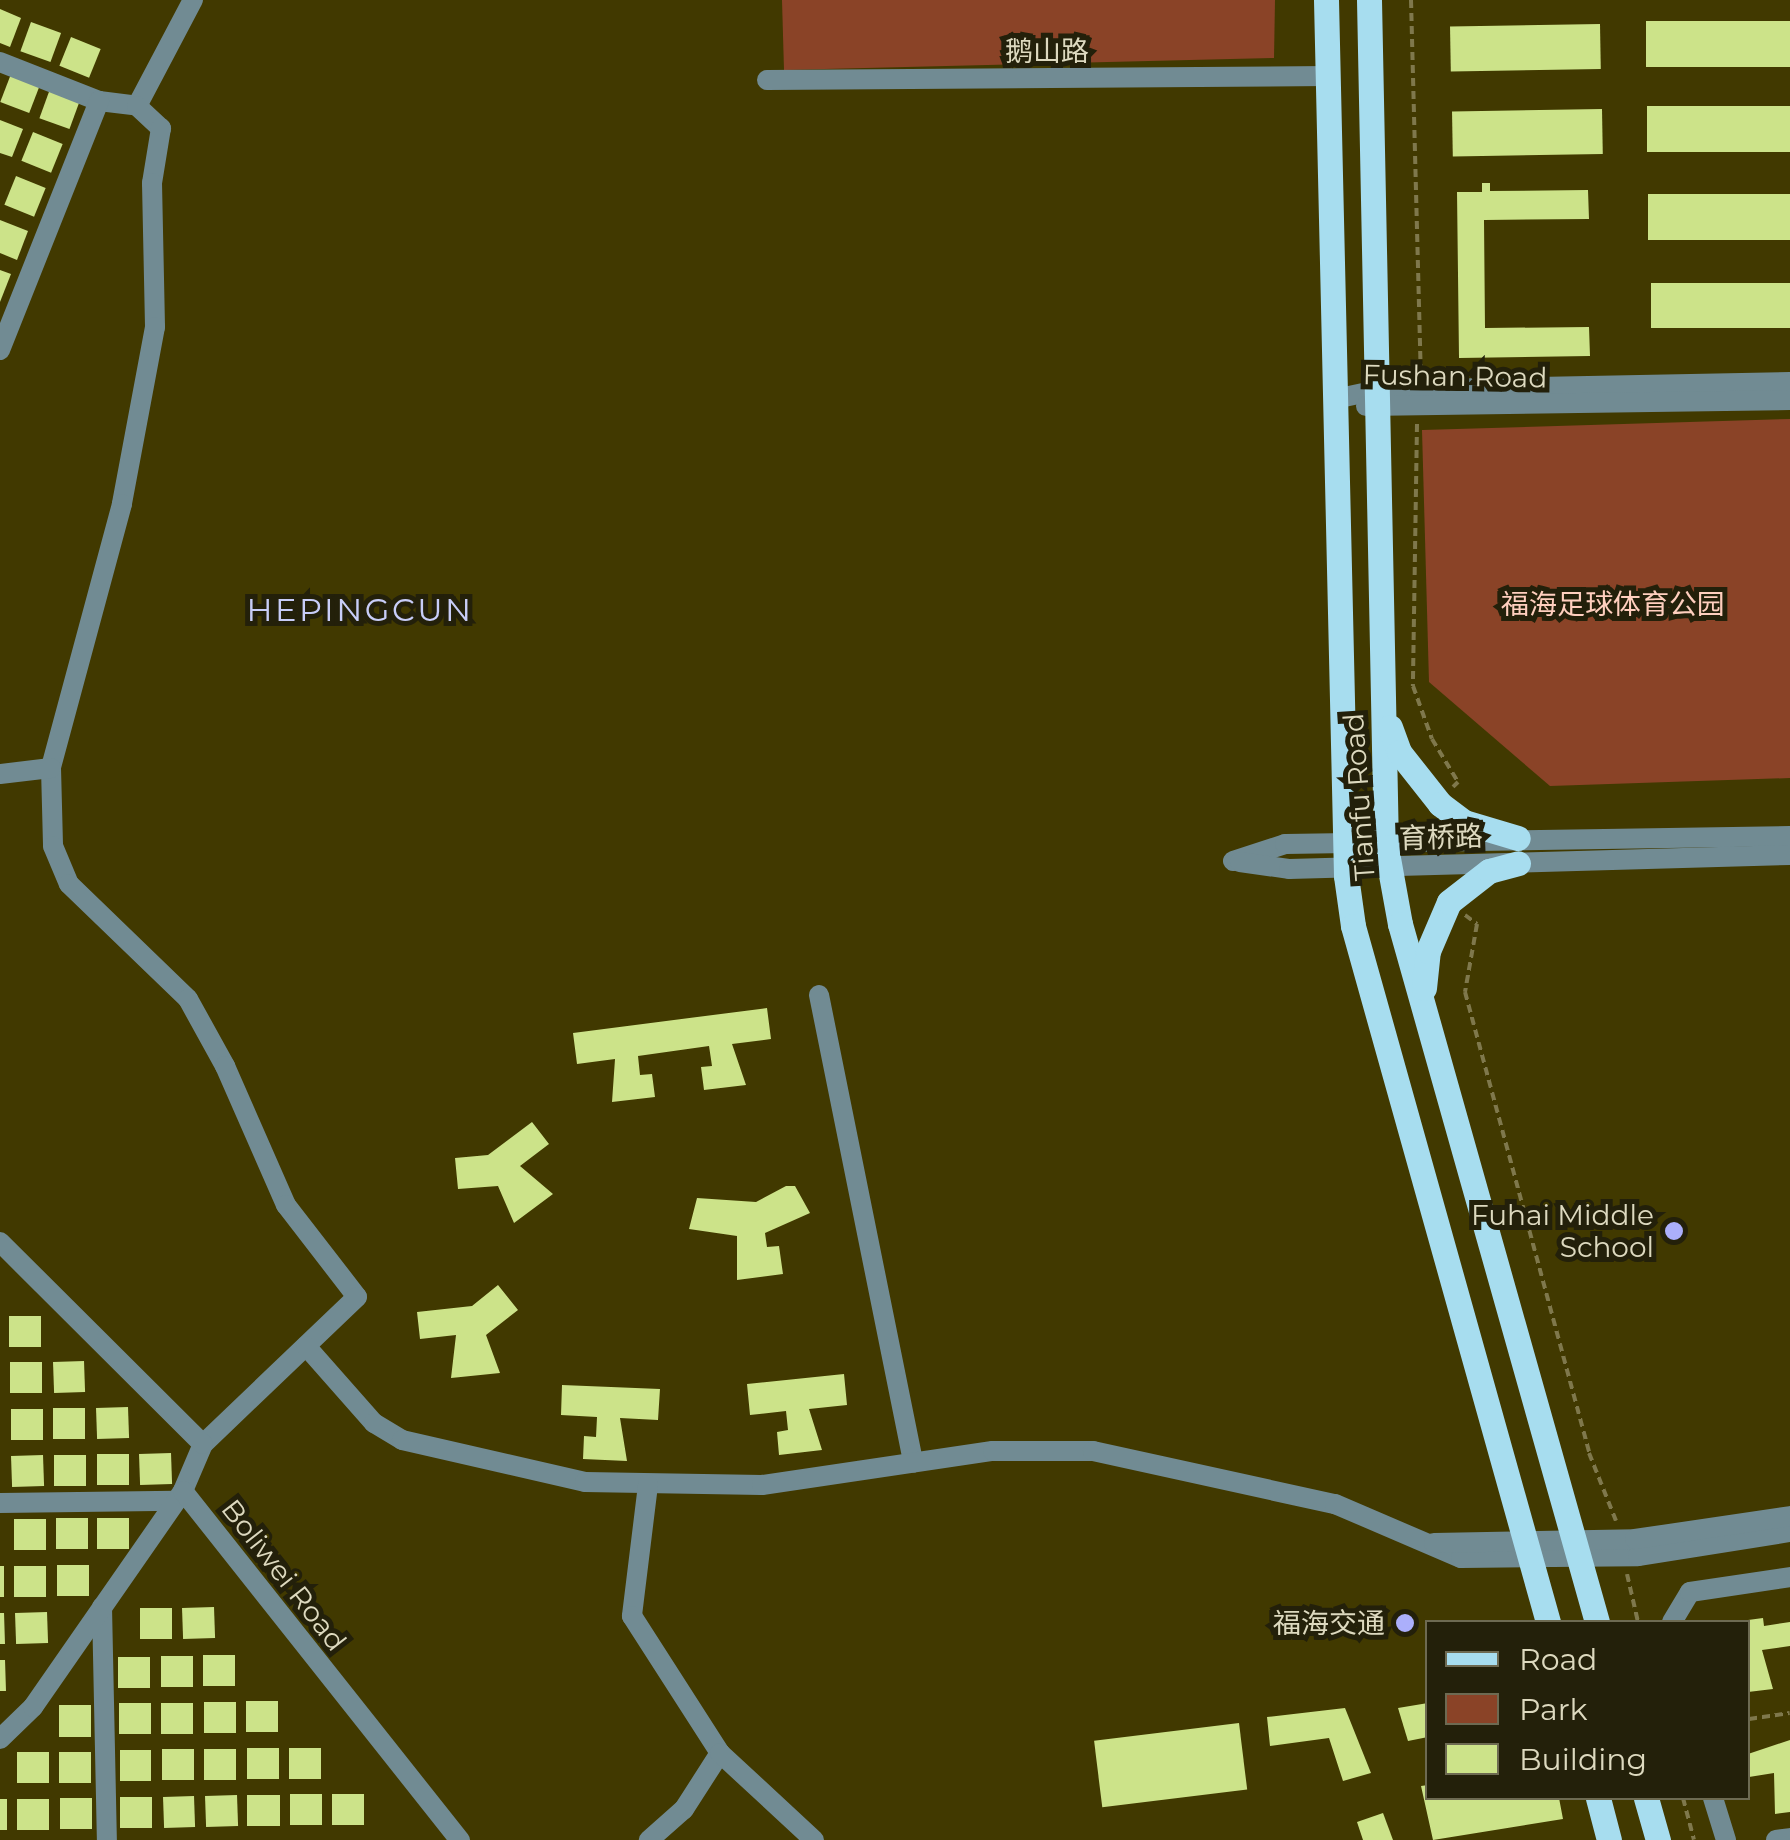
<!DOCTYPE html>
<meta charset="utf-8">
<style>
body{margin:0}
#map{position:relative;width:1790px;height:1840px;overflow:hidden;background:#413900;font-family:Montserrat,"Noto Sans SC",sans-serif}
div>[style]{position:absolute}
.green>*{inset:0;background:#8a4327}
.building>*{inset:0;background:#cce389;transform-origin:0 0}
.path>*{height:4px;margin-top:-2px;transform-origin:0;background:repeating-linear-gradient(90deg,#7f784c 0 8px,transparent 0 13px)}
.minor>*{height:20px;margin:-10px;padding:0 10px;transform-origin:10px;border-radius:10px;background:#718b93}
.major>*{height:25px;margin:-12.5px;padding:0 12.5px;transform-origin:12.5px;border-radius:12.5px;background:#a7ddef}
.dots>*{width:28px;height:28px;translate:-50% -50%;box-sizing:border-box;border:5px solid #23200a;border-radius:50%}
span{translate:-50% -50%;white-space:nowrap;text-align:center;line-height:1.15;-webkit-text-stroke:10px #23200a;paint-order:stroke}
.street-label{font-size:28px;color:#ddd9bf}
.park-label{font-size:28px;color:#ffcfbe}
.poi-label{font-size:28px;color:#ddd9bf}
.right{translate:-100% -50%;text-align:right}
.quarter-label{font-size:32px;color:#c8cdf8;letter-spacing:2.5px}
.legend{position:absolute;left:1425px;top:1620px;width:325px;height:180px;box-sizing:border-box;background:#23200a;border:2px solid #6d6a52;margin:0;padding:12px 18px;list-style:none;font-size:30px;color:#ddd9bf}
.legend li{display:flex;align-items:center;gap:20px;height:50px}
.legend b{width:50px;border:2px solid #6d6a52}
</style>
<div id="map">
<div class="green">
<div style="clip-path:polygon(782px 0,1275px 0,1274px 58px,784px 70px)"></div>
<div style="clip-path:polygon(1790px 419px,1790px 778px,1550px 786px,1429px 682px,1422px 430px)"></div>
</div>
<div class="building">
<div style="clip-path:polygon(0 9px,21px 18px,10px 47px,0 43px)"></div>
<div style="left:1790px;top:21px;width:46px;height:144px;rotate:90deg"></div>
<div style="left:31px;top:22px;width:32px;height:31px;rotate:20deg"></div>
<div style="left:1600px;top:24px;width:45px;height:150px;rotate:89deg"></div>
<div style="left:71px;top:37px;width:32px;height:31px;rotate:22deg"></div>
<div style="left:11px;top:74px;width:31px;height:30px;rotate:21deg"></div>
<div style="left:50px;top:89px;width:32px;height:31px;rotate:20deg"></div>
<div style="left:1790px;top:106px;width:46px;height:143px;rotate:90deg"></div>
<div style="left:1602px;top:109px;width:45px;height:150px;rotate:89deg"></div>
<div style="clip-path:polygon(0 120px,23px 129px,12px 157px,0 153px)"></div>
<div style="left:33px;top:132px;width:32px;height:31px;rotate:22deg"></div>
<div style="left:16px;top:176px;width:32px;height:31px;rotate:22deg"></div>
<div style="clip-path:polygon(1482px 183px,1490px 183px,1490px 191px,1588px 190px,1589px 219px,1484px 220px,1485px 328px,1589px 327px,1590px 356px,1459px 358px,1457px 192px,1482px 192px)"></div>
<div style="left:1790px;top:194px;width:46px;height:142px;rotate:90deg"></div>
<div style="clip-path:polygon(0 220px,28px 231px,17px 260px,0 253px)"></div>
<div style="clip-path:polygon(0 270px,11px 274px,0 302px)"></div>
<div style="left:1790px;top:283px;width:45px;height:139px;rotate:90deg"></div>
<div style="clip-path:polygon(767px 1008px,771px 1039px,732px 1044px,746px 1085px,704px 1090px,701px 1067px,712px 1066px,709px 1046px,638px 1056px,640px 1075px,652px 1074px,655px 1097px,612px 1102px,615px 1059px,577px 1064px,573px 1033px)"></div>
<div style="clip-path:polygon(532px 1122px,549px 1144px,520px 1166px,553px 1194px,514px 1223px,498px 1186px,458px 1189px,455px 1158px,488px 1155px)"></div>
<div style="clip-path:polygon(786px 1186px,795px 1186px,810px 1213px,765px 1233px,767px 1247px,779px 1246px,783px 1274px,737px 1280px,737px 1236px,689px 1229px,697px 1198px,756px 1202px)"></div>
<div style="clip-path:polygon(498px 1285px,518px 1310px,486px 1335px,500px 1373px,451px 1378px,456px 1335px,420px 1339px,417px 1312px,472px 1306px)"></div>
<div style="left:9px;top:1316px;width:32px;height:31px"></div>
<div style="left:84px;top:1361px;width:31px;height:31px;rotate:88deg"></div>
<div style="left:42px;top:1362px;width:31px;height:32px;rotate:90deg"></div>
<div style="clip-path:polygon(844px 1374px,847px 1405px,809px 1409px,822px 1450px,779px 1455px,777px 1432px,788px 1430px,786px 1411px,750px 1415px,747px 1384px)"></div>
<div style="clip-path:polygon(562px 1385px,660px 1389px,658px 1420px,620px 1418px,627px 1461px,583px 1459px,584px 1436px,596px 1437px,597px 1417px,561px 1415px)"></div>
<div style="left:128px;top:1407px;width:31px;height:32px;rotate:88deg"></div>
<div style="left:85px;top:1408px;width:31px;height:32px;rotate:90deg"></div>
<div style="left:11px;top:1409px;width:32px;height:31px"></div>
<div style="left:171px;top:1453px;width:31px;height:32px;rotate:88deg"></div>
<div style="left:97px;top:1454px;width:32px;height:31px"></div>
<div style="left:43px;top:1455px;width:31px;height:32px;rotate:88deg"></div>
<div style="left:54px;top:1455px;width:32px;height:31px"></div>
<div style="left:88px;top:1518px;width:31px;height:32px;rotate:90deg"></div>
<div style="left:129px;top:1518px;width:31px;height:32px;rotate:90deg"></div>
<div style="left:46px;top:1519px;width:31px;height:32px;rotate:90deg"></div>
<div style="left:89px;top:1565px;width:31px;height:32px;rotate:90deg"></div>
<div style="left:0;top:1566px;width:4px;height:31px"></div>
<div style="left:14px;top:1566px;width:32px;height:31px"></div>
<div style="left:214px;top:1607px;width:31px;height:32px;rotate:88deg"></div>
<div style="left:140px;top:1608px;width:32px;height:31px"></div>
<div style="left:47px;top:1612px;width:31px;height:32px;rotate:88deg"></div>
<div style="clip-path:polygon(0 1613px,4px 1613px,5px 1644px,0 1644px)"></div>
<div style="clip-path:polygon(1763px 1618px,1764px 1626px,1790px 1622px,1790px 1646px,1762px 1650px,1773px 1689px,1748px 1692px,1748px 1620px)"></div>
<div style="left:235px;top:1655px;width:31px;height:32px;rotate:90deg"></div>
<div style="left:161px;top:1656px;width:32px;height:31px"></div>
<div style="left:118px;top:1657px;width:32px;height:31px"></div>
<div style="clip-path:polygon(0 1660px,5px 1660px,6px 1691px,0 1691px)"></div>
<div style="left:278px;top:1701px;width:31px;height:32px;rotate:90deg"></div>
<div style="left:236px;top:1702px;width:31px;height:32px;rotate:90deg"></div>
<div style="left:151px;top:1703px;width:31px;height:32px;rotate:90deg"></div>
<div style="left:161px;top:1703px;width:32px;height:31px"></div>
<div style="clip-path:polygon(1428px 1703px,1428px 1737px,1408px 1741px,1398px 1708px)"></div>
<div style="left:59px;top:1705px;width:32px;height:32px"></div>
<div style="clip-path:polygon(1345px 1708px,1371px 1773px,1343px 1781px,1329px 1738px,1270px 1746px,1267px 1717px)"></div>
<div style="left:1239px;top:1723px;width:67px;height:146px;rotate:83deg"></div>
<div style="clip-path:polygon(1790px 1740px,1790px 1812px,1775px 1814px,1774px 1773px,1749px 1777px,1748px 1754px)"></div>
<div style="left:247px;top:1748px;width:32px;height:31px"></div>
<div style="left:289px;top:1748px;width:32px;height:31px"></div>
<div style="left:194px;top:1749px;width:31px;height:32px;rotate:90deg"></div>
<div style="left:204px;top:1749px;width:32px;height:31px"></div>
<div style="left:120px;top:1750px;width:31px;height:31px"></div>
<div style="left:49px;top:1752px;width:31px;height:32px;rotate:90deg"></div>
<div style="left:59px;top:1752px;width:32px;height:31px"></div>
<div style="clip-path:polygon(1428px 1785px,1428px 1798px,1559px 1798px,1563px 1819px,1433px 1840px,1421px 1786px)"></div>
<div style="left:322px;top:1794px;width:31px;height:32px;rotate:90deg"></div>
<div style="left:332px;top:1794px;width:32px;height:31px"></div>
<div style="left:237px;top:1795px;width:31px;height:32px;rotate:88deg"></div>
<div style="left:247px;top:1795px;width:33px;height:31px"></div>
<div style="left:194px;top:1796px;width:31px;height:31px;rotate:88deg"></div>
<div style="left:120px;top:1797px;width:32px;height:31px"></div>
<div style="left:92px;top:1798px;width:31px;height:32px;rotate:90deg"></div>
<div style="left:7px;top:1799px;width:31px;height:7px;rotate:90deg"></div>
<div style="left:17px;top:1799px;width:32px;height:31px"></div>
<div style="clip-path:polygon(1383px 1813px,1393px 1840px,1363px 1840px,1357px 1822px)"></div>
</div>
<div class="path">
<div style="left:1411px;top:0;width:370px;rotate:88.5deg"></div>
<div style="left:1417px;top:424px;width:262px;rotate:90.9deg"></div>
<div style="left:1413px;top:686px;width:56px;rotate:70.3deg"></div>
<div style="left:1432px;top:739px;width:50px;rotate:58.8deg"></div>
<div style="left:1458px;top:782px;width:7px;rotate:135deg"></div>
<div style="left:1465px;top:915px;width:15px;rotate:37deg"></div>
<div style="left:1477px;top:924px;width:69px;rotate:100deg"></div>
<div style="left:1465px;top:992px;width:477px;rotate:74.9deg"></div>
<div style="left:1589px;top:1453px;width:73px;rotate:68.3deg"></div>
<div style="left:1627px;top:1574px;width:49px;rotate:77.1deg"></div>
<div style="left:1749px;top:1719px;width:41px;rotate:-8.3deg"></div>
<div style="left:1683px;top:1798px;width:43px;rotate:75.3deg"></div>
</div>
<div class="minor">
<div style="left:0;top:62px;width:106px;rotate:21.5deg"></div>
<div style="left:99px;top:101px;width:38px;rotate:7deg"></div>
<div style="left:137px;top:106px;width:120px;rotate:-62.2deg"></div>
<div style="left:767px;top:80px;width:561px;rotate:-0.41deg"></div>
<div style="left:137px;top:106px;width:33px;rotate:43deg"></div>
<div style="left:161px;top:128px;width:56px;rotate:99.3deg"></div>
<div style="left:152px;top:183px;width:144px;rotate:88.8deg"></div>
<div style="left:155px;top:327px;width:180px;rotate:100.6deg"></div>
<div style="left:122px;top:504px;width:273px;rotate:105.1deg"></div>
<div style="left:51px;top:768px;width:78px;rotate:88.5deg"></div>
<div style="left:53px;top:846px;width:41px;rotate:67.2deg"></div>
<div style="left:69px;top:884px;width:165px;rotate:44deg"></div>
<div style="left:188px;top:999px;width:77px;rotate:61.1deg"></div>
<div style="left:225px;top:1066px;width:152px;rotate:66.3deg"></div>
<div style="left:286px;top:1205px;width:116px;rotate:52.3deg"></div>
<div style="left:357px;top:1297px;width:213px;rotate:136.3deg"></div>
<div style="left:203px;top:1444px;width:51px;rotate:113.1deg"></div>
<div style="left:0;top:350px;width:268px;rotate:-68.3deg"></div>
<div style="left:1335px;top:399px;width:43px;rotate:-12.1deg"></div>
<div style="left:1377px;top:390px;width:413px;rotate:-1.1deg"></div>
<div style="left:1366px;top:406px;width:424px;rotate:-0.8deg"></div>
<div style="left:0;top:774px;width:51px;rotate:-6.7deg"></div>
<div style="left:1233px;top:861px;width:55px;rotate:-18.1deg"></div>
<div style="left:1285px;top:844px;width:505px;rotate:-0.91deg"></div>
<div style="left:1240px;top:862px;width:49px;rotate:8.1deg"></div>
<div style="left:1289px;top:869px;width:501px;rotate:-1.6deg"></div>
<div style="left:819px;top:995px;width:477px;rotate:78.6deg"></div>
<div style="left:0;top:1242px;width:286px;rotate:44.9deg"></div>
<div style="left:306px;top:1346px;width:103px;rotate:48.6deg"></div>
<div style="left:374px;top:1423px;width:33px;rotate:31deg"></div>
<div style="left:402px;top:1440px;width:188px;rotate:12.9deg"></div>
<div style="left:585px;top:1482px;width:177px;rotate:1deg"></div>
<div style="left:762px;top:1485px;width:233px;rotate:-8.4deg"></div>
<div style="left:993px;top:1451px;width:100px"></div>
<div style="left:1093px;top:1451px;width:248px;rotate:12.4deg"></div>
<div style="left:1335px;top:1504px;width:137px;rotate:23.2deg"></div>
<div style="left:1461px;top:1558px;width:177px;rotate:-0.6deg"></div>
<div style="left:1638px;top:1556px;width:154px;rotate:-9deg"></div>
<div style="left:648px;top:1485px;width:132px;rotate:97deg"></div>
<div style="left:632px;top:1616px;width:163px;rotate:57.3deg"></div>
<div style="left:720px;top:1753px;width:67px;rotate:122.7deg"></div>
<div style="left:684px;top:1809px;width:47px;rotate:138.5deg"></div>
<div style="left:0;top:1503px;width:176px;rotate:-0.7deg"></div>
<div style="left:1434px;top:1543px;width:201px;rotate:-1.1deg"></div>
<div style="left:1635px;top:1539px;width:157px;rotate:-8.4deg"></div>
<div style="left:102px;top:1607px;width:233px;rotate:88.8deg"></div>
<div style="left:1672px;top:1622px;width:35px;rotate:-59deg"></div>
<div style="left:1690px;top:1592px;width:101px;rotate:-8.5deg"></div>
<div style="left:0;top:1739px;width:46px;rotate:-44.1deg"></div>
<div style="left:33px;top:1707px;width:263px;rotate:-55.2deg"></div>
<div style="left:183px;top:1491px;width:446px;rotate:51.6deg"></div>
<div style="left:720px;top:1753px;width:128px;rotate:42.8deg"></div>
<div style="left:1713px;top:1798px;width:44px;rotate:72.8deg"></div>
<div style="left:1776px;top:1840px;width:14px;rotate:-8deg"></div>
</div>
<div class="major">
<div style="left:1326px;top:0;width:876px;rotate:88.69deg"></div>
<div style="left:1346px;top:876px;width:50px;rotate:82deg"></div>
<div style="left:1353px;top:926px;width:723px;rotate:74.35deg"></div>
<div style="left:1369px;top:0;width:847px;rotate:88.85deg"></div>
<div style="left:1386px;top:847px;width:78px;rotate:79.7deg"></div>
<div style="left:1400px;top:924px;width:725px;rotate:74.24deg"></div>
<div style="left:1390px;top:727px;width:27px;rotate:70deg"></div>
<div style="left:1399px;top:752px;width:66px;rotate:51.7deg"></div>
<div style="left:1440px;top:804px;width:30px;rotate:37deg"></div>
<div style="left:1464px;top:822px;width:56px;rotate:16.5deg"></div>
<div style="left:1424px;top:988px;width:37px;rotate:-84deg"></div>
<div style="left:1428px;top:951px;width:53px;rotate:-66.8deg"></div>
<div style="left:1449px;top:902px;width:51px;rotate:-37.8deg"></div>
<div style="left:1489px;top:871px;width:30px;rotate:-15deg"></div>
<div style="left:1598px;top:1798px;width:43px;rotate:75.3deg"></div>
<div style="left:1646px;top:1798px;width:44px;rotate:74.1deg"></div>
</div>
<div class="dots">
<div style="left:1674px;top:1231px;background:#abaffb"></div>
<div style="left:1405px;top:1623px;background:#abaffb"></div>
</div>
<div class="street-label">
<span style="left:1047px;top:51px">鹅山路</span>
<span style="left:1455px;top:376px;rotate:1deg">Fushan Road</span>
<span style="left:1359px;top:797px;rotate:-94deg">Tianfu Road</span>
<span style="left:1441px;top:837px;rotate:-2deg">育桥路</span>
<span style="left:284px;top:1575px;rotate:52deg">Boliwei Road</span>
</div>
<div class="park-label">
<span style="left:1613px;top:604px">福海足球体育公园</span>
</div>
<div class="poi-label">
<span class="right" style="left:1654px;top:1231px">Fuhai Middle<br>School</span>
<span class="right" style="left:1385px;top:1623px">福海交通</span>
</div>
<div class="quarter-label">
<span style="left:360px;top:610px">HEPINGCUN</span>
</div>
<ul class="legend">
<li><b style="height:12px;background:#a7ddef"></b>Road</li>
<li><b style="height:28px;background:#8a4327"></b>Park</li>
<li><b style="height:28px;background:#cce389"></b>Building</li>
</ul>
</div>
